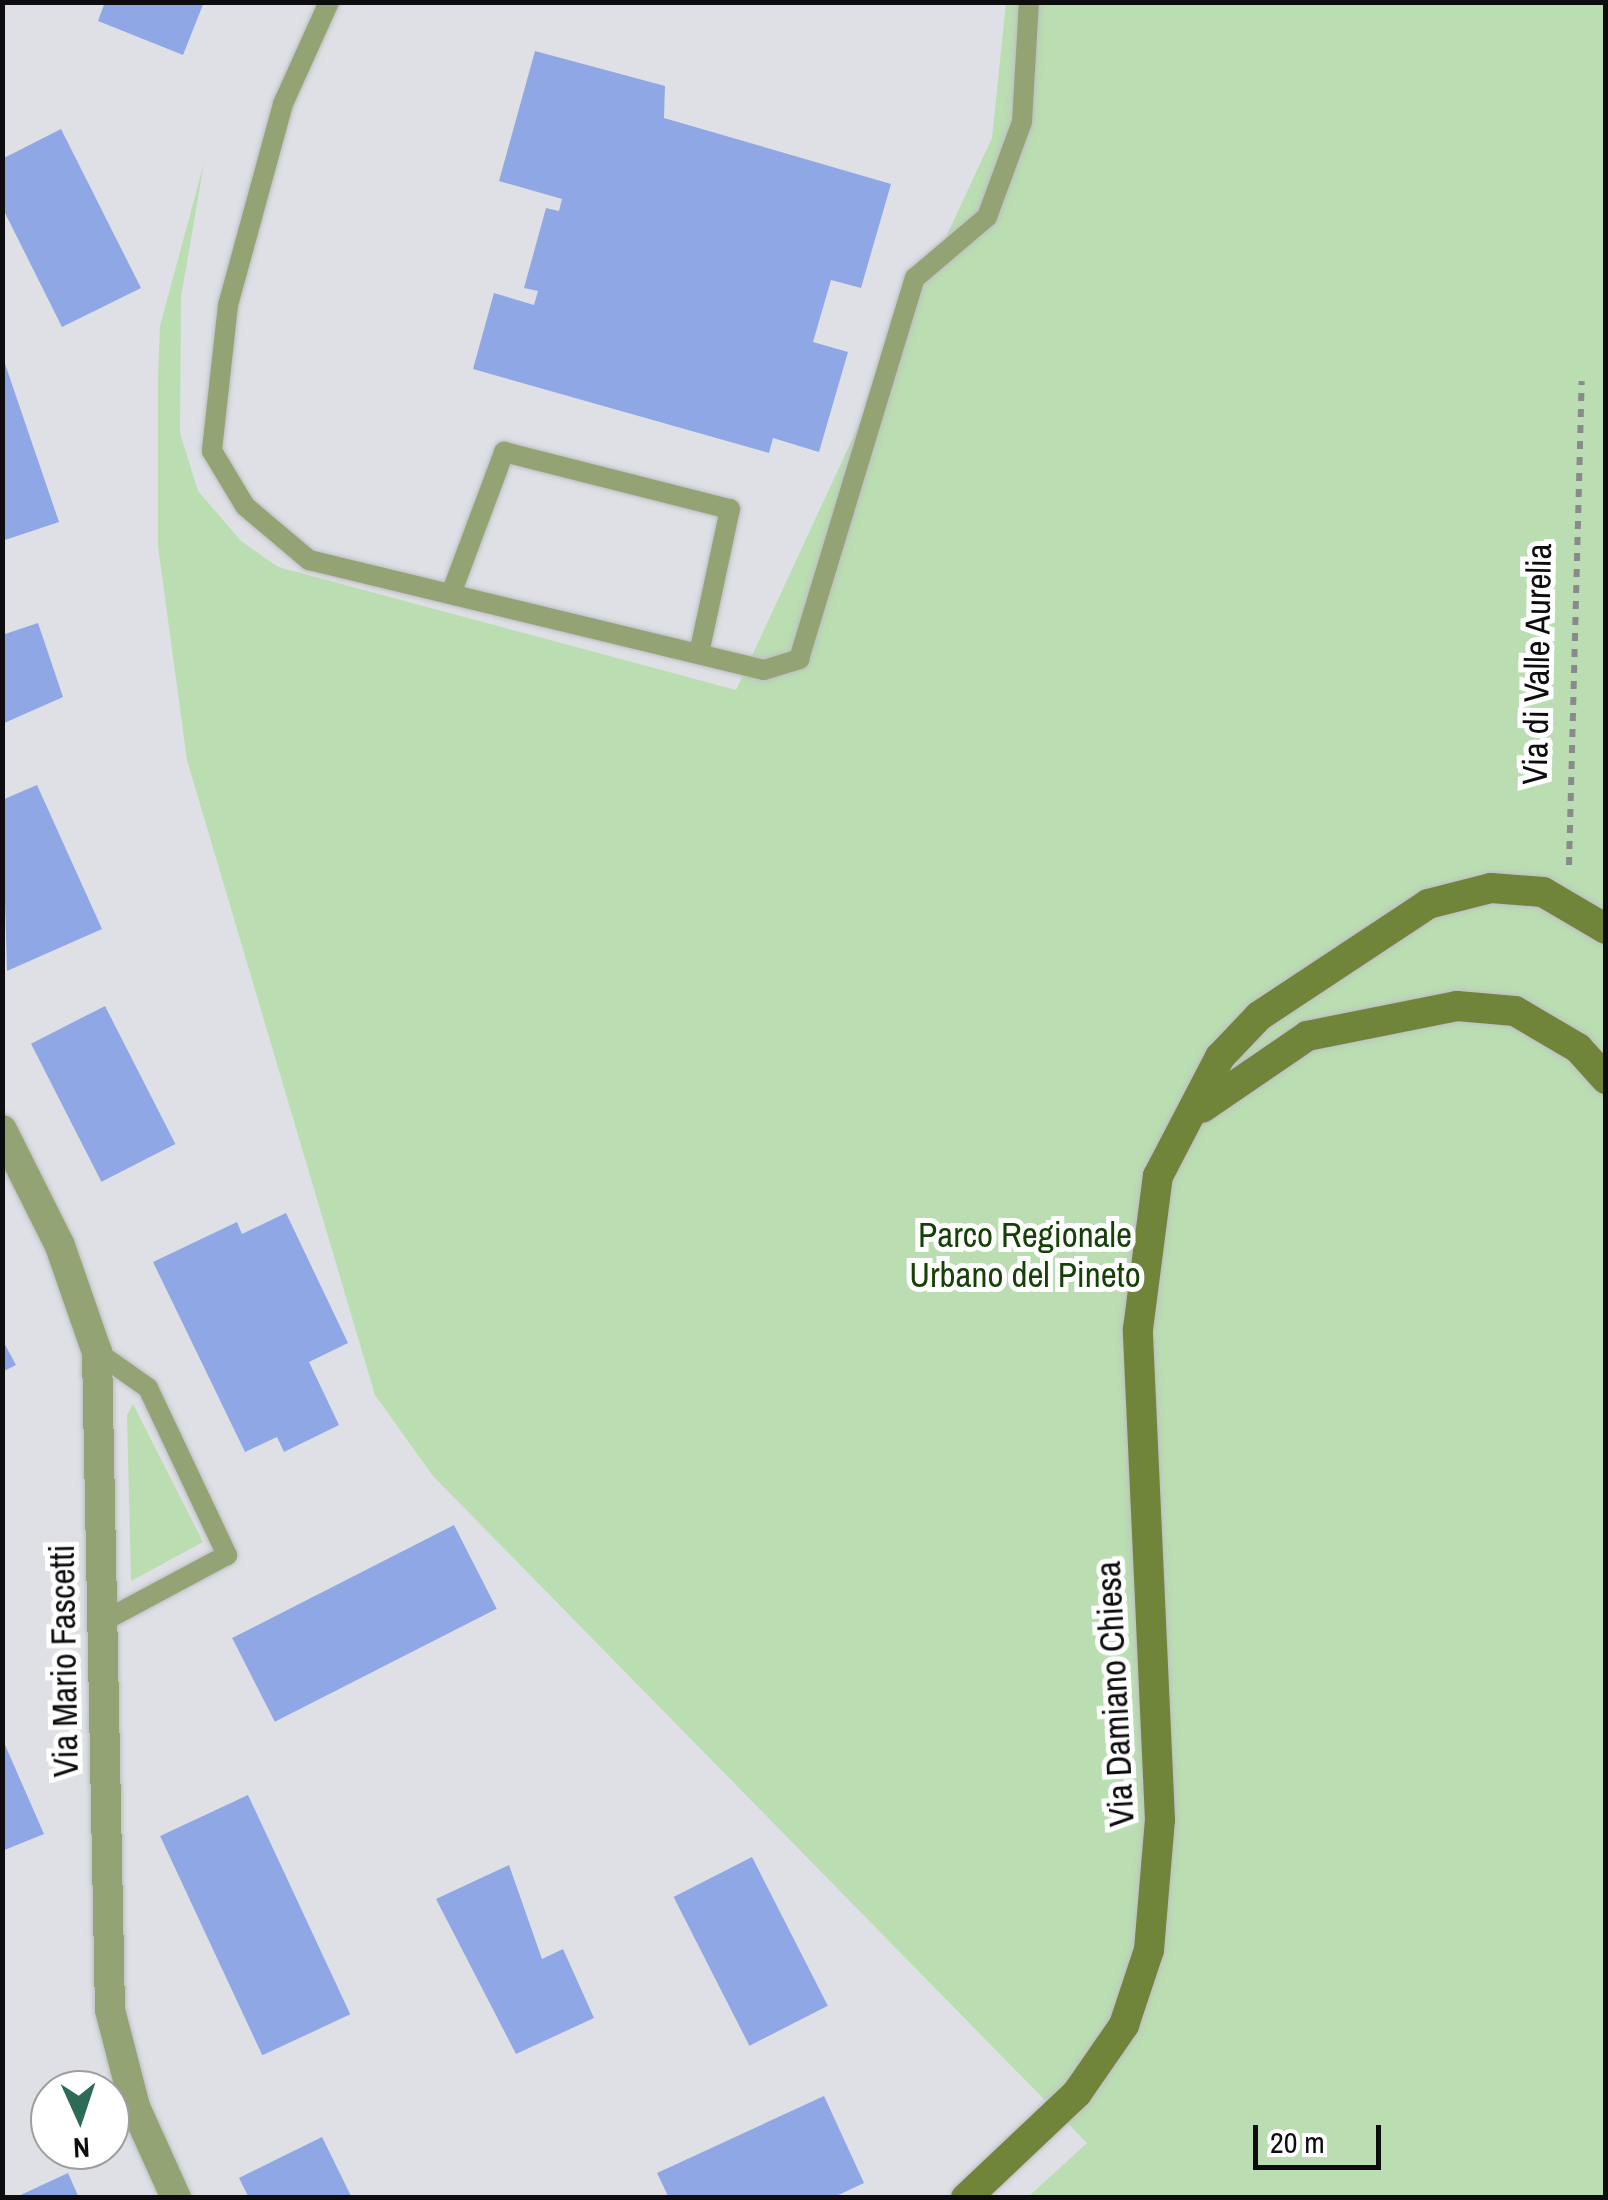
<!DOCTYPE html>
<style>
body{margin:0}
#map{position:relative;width:1608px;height:2200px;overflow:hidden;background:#dee0e5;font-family:"Archivo Narrow",sans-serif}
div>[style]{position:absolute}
.green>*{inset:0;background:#baddb2}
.building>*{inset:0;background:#8fa7e4;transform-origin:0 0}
.path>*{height:6px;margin-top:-3px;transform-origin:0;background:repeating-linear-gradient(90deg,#898a8e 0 8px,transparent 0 16px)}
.roads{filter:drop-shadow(0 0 2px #bdbec3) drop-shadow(0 0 2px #bdbec3)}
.lane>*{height:20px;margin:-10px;padding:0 10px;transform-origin:10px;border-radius:10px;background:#94a374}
.street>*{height:30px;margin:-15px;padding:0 15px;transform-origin:15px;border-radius:15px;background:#94a374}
.secondary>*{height:30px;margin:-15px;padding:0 15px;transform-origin:15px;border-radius:15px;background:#70853a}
span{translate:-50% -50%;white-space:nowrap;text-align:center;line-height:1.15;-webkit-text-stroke:10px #fff;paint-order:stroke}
.street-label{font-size:35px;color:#0d0d0f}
.park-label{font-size:35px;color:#154107}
.frame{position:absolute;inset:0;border:5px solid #0d0d0f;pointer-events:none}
.north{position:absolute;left:30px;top:2070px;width:100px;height:100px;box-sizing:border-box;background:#fff;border:2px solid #9e9e9f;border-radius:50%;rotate:177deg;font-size:28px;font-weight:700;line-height:40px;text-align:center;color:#0d0d0f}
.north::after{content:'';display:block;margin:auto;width:35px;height:45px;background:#2d6b57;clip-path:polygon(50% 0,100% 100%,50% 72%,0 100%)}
.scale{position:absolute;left:1253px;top:2125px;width:128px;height:45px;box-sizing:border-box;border:5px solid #0d0d0f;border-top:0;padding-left:12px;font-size:30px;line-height:35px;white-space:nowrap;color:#0d0d0f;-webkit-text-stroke:8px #fff;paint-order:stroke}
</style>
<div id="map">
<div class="green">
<div style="clip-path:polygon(1006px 3px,1605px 3px,1605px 2197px,1028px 2197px,1087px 2143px,433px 1476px,375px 1395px,187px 760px,158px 546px,158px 377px,160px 326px,204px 163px,181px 297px,180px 433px,198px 491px,241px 541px,278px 567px,736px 690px,992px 138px)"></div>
<div style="clip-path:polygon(133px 1404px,203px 1542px,131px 1581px,127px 1415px)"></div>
</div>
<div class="building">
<div style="clip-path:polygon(105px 2px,204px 2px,183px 55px,98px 21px)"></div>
<div style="clip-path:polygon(535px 51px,665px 86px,664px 118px,891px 184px,861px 288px,831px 280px,813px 342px,848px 352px,819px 452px,773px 438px,769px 453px,473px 369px,494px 293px,534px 305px,538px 291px,524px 288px,546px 208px,559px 211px,562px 199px,499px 181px)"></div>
<div style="clip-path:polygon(61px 129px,141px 288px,62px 327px,2px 207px,2px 159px)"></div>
<div style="clip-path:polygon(2px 355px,59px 522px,2px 541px)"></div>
<div style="clip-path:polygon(38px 623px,63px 697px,2px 724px,2px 635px)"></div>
<div style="clip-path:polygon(37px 785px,102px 929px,7px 971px,2px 800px)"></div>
<div style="left:105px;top:1006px;width:155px;height:83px;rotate:63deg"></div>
<div style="clip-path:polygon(286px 1213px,348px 1343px,309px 1362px,339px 1425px,284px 1452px,277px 1437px,245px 1452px,153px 1262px,237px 1222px,242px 1234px)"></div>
<div style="clip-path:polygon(2px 1339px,16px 1365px,2px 1372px)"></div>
<div style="left:454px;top:1525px;width:94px;height:249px;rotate:63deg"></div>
<div style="clip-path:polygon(2px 1738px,44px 1834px,2px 1851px)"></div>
<div style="left:248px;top:1795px;width:242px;height:97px;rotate:65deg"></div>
<div style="left:752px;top:1857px;width:167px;height:88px;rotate:63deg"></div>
<div style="clip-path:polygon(509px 1865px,542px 1959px,563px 1949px,594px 2018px,516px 2054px,436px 1899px)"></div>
<div style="clip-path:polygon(824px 2096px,864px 2183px,832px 2198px,669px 2198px,657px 2173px)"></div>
<div style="clip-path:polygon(322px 2137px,352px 2198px,249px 2198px,239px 2178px)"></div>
<div style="clip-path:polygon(68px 2173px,79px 2198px,14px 2198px)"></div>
</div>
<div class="path">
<div style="left:1569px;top:865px;width:484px;rotate:-88.5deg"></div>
</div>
<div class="roads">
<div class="lane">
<div style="left:329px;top:2px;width:112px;rotate:114.3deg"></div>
<div style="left:283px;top:104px;width:208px;rotate:105.3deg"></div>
<div style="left:228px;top:305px;width:147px;rotate:96.3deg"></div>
<div style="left:212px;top:451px;width:64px;rotate:59deg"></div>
<div style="left:245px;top:506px;width:84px;rotate:40.2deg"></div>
<div style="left:309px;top:560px;width:468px;rotate:13.6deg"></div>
<div style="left:764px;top:670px;width:37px;rotate:-17deg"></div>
<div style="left:799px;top:659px;width:398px;rotate:-73.1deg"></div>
<div style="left:915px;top:278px;width:94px;rotate:-40.3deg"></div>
<div style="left:987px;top:217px;width:101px;rotate:-69.8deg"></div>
<div style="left:1022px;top:122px;width:120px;rotate:-86.7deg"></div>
<div style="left:451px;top:594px;width:152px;rotate:-69.5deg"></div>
<div style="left:504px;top:452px;width:233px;rotate:14.2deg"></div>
<div style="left:730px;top:509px;width:148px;rotate:102.1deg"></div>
<div style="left:97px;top:1352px;width:62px;rotate:35.2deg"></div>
<div style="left:148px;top:1388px;width:185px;rotate:64.7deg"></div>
<div style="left:227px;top:1555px;width:144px;rotate:151.8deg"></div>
</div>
<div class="street">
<div style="left:2px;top:1130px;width:130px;rotate:63.4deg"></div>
<div style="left:60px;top:1246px;width:112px;rotate:70.8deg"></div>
<div style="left:97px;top:1352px;width:658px;rotate:88.87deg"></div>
<div style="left:110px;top:2010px;width:100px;rotate:75.5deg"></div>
<div style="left:135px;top:2107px;width:100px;rotate:65.7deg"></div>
</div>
<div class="secondary">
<div style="left:1202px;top:1108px;width:127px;rotate:-34.4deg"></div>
<div style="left:1307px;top:1036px;width:153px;rotate:-11.3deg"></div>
<div style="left:1457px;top:1006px;width:58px;rotate:4.9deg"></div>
<div style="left:1515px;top:1011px;width:73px;rotate:30.4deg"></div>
<div style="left:1578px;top:1048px;width:42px;rotate:47.9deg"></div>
<div style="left:966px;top:2198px;width:153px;rotate:-43.4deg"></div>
<div style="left:1077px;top:2093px;width:83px;rotate:-55.3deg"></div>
<div style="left:1124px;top:2025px;width:79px;rotate:-71.6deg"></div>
<div style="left:1149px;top:1950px;width:130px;rotate:-85.2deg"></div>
<div style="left:1160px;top:1820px;width:491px;rotate:-92.6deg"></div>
<div style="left:1138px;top:1329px;width:154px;rotate:-82.6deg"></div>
<div style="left:1158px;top:1176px;width:134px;rotate:-62.5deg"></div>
<div style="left:1220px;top:1057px;width:57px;rotate:-46.4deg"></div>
<div style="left:1259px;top:1016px;width:203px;rotate:-33.5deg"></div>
<div style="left:1428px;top:904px;width:65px;rotate:-14.3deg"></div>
<div style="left:1491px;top:888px;width:52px;rotate:4.4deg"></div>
<div style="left:1543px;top:892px;width:73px;rotate:30.4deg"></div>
</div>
</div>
<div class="street-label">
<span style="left:1537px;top:664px;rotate:-89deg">Via di Valle Aurelia</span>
<span style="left:64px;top:1661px;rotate:-91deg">Via Mario Fascetti</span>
<span style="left:1115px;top:1694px;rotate:-93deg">Via Damiano Chiesa</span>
</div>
<div class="park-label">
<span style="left:1025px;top:1255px">Parco Regionale<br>Urbano del Pineto</span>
</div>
<div class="frame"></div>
<div class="north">N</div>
<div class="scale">20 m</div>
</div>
